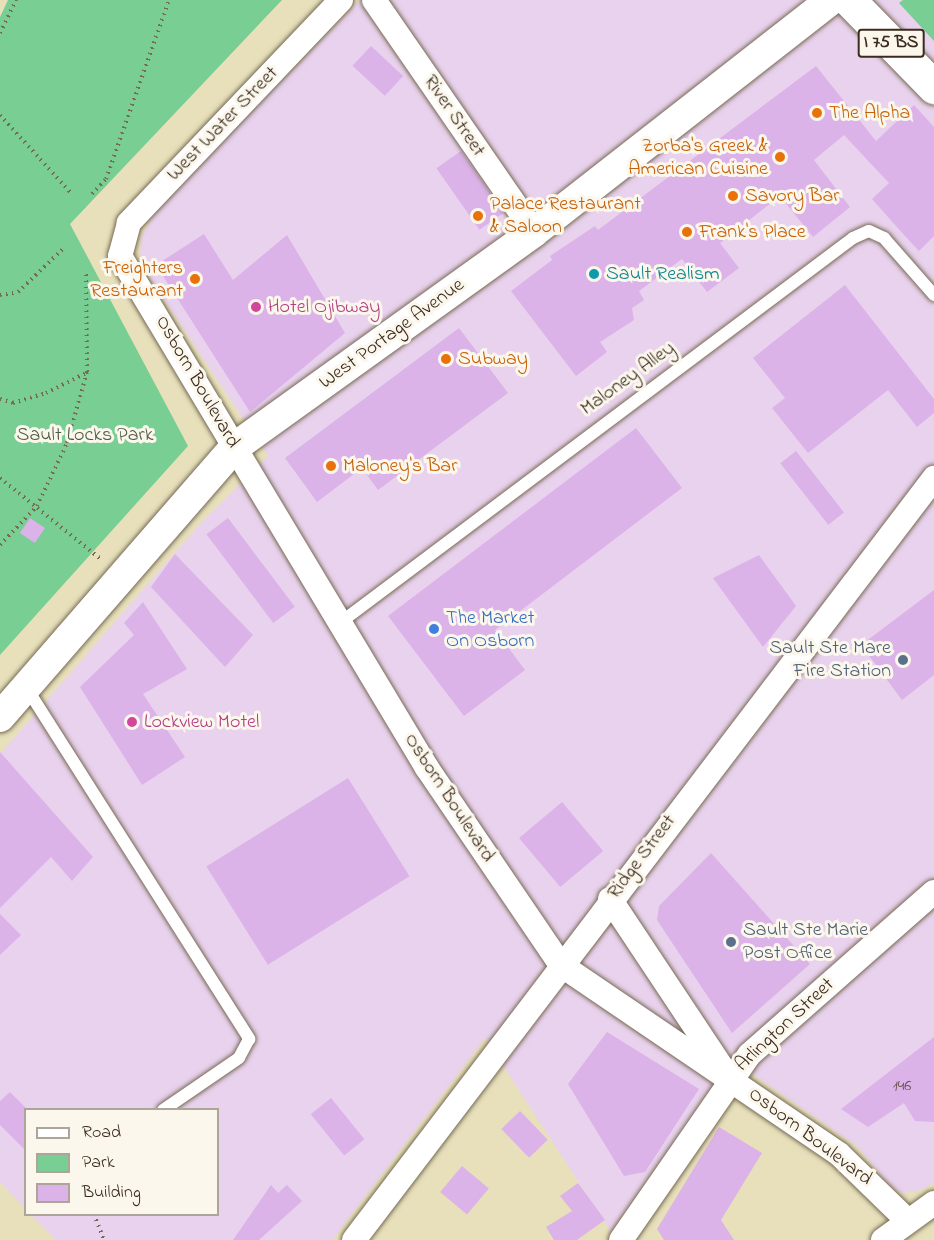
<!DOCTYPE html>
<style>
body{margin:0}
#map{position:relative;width:934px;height:1240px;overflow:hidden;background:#e7e0bb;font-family:"Indie Flower",sans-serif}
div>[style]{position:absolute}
.built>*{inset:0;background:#e9d2ed}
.green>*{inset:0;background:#78ce93}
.building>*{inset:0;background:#dbb3e8;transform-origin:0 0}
.path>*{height:4px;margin-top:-2px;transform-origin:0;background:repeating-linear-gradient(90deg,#776a55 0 1.5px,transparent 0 6px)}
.roads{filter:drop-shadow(0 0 2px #776a55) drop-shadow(0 0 2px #776a55)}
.service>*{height:12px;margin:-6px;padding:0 6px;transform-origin:6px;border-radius:6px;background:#fff}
.minor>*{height:24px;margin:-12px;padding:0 12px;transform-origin:12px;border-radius:12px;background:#fff}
.tertiary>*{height:30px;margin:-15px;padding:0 15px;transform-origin:15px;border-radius:15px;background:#fff}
.primary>*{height:33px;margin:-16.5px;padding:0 16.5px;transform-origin:16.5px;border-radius:16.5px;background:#fff}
.dots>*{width:16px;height:16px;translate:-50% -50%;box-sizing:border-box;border:3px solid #fbf7ec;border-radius:50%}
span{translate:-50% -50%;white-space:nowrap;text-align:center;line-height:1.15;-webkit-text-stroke:6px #fbf7ec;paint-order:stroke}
.number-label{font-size:16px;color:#634c50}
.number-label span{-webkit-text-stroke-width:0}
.shield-label span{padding:2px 4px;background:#fbf7ec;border:2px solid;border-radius:4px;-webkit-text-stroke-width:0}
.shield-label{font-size:18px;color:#3b2a1e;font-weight:700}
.food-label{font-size:20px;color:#c56008}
.left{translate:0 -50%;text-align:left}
.right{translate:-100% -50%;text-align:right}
.street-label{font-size:20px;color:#3b2a1e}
.culture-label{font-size:20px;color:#0d838f}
.hotel-label{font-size:20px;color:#b23c85}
.park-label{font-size:20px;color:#4d5b41}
.shop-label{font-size:20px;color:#366cbe}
.service-label{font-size:20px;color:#4e5e75}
.legend{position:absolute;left:24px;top:1108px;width:195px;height:108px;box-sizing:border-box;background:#fbf7ec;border:2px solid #aea59a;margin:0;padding:8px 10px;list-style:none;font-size:18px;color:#3b2a1e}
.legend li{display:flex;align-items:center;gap:12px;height:30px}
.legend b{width:30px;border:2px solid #aea59a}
</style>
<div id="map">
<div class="built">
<div style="clip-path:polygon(360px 0,934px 0,934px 1182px,923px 1189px,903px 1193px,890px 1186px,857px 1146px,731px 1059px,611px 1232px,485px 1038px,332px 1240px,56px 1240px,31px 1215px,218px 1214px,218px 1110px,26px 1110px,25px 1208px,0 1182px,0 754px,199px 525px,268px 456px,140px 263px,141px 238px,158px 207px)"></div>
</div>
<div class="green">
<div style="clip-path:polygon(8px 0,282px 0,70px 224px,188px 446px,0 655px,0 17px)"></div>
<div style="clip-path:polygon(903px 0,934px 0,934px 41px,899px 3px)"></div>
</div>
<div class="building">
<div style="left:371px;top:46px;width:44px;height:27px;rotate:43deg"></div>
<div style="clip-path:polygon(816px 66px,876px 141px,914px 105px,934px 127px,934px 236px,919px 251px,904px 235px,872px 199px,889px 183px,844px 135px,814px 160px,850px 207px,813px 237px,780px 196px,720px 243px,739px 268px,707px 292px,682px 259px,639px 291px,644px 300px,632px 308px,634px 320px,600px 342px,607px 352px,576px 376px,511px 291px,552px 260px,550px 256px,595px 226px,598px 230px)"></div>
<div style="left:461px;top:151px;width:75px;height:30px;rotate:55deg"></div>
<div style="clip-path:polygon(204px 234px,233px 280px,287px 235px,345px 333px,250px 412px,156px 265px)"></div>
<div style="clip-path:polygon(845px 285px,934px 399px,934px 413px,917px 427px,888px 390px,808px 453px,772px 408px,785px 398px,753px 358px)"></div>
<div style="clip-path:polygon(459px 328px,508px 393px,378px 490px,362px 468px,317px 502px,285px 458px)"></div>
<div style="clip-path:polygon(636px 428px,682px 488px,495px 630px,525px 670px,464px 716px,388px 616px)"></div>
<div style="left:796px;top:451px;width:78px;height:20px;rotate:52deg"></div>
<div style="left:30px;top:518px;width:18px;height:18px;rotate:34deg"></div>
<div style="left:228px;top:518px;width:111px;height:27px;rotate:53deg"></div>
<div style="clip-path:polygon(175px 554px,253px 635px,225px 667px,151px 587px)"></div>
<div style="clip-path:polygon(759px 555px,796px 606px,763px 647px,713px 578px)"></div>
<div style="clip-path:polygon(934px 590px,934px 675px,902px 700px,861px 645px)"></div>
<div style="clip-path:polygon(143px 602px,187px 669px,143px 694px,185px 757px,142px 785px,80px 687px,134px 635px,124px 623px)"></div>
<div style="clip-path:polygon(0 752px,93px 857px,72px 881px,51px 857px,0 908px)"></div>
<div style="left:348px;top:778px;width:116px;height:167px;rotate:58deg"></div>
<div style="left:562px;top:802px;width:64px;height:56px;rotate:50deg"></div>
<div style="clip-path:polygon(711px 853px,810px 964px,732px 1033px,657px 920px,659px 906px)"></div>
<div style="clip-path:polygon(0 914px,21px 935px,0 955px)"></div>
<div style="clip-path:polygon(607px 1032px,699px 1089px,645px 1172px,624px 1176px,568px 1084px)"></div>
<div style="clip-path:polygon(934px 1037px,934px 1122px,915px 1121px,904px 1103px,868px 1127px,841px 1109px)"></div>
<div style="clip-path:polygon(10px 1092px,26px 1108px,26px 1151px,0 1125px,0 1101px)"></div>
<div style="left:331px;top:1098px;width:53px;height:26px;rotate:51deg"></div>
<div style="left:520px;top:1111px;width:40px;height:26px;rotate:46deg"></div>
<div style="clip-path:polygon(719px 1127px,762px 1153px,721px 1220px,734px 1240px,664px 1240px,657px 1229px)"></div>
<div style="left:462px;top:1166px;width:35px;height:34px;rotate:40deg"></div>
<div style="clip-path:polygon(578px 1183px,605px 1220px,577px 1240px,554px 1240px,546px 1227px,572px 1211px,560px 1196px)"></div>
<div style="clip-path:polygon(271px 1185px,278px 1193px,287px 1185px,302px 1201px,259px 1240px,233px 1240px)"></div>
</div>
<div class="path">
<div style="left:0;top:33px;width:37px;rotate:-64deg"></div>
<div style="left:0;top:115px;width:107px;rotate:47.7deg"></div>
<div style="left:92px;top:194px;width:21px;rotate:-47deg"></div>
<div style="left:106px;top:179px;width:190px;rotate:-70.6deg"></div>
<div style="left:0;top:295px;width:18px;rotate:-9deg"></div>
<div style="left:18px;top:292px;width:65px;rotate:-43.8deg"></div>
<div style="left:0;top:399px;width:14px;rotate:17deg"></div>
<div style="left:13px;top:403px;width:34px;rotate:-17deg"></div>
<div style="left:46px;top:393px;width:45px;rotate:-26.6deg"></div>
<div style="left:0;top:478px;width:131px;rotate:38.8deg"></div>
<div style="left:0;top:545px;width:54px;rotate:-46.5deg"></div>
<div style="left:37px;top:506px;width:70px;rotate:-64.5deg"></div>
<div style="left:67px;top:443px;width:74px;rotate:-74.3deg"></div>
<div style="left:87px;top:372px;width:99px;rotate:-90.6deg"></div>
<div style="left:94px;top:1214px;width:28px;rotate:69deg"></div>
</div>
<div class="roads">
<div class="service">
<div style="left:341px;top:622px;width:640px;rotate:-36.87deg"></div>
<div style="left:853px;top:238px;width:17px;rotate:-24deg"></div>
<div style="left:869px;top:231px;width:17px;rotate:25deg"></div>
<div style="left:884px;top:238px;width:76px;rotate:48.7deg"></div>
<div style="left:26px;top:687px;width:417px;rotate:57.6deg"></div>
<div style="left:249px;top:1039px;width:21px;rotate:118deg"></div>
<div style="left:239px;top:1058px;width:92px;rotate:145.6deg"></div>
</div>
<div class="minor">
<div style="left:341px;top:0;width:308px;rotate:133.6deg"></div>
<div style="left:129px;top:223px;width:34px;rotate:105deg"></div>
<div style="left:120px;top:256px;width:597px;rotate:59.05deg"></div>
<div style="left:427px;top:768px;width:238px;rotate:55.8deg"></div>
<div style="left:561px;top:965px;width:336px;rotate:34.2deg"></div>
<div style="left:839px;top:1154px;width:96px;rotate:44.2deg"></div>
<div style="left:374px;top:0;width:282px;rotate:55.4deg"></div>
<div style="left:610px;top:899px;width:204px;rotate:56.4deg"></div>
<div style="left:354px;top:1240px;width:958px;rotate:-52.72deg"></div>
<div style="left:621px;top:1240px;width:226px;rotate:-55.3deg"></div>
<div style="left:750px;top:1054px;width:245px;rotate:-41.4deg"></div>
<div style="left:883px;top:1240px;width:63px;rotate:-36deg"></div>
</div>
<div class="tertiary">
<div style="left:0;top:717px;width:358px;rotate:-49deg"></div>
<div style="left:235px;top:447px;width:368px;rotate:-35.7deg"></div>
<div style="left:534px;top:232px;width:377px;rotate:-38deg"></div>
</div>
<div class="primary">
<div style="left:849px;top:0;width:122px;rotate:45.7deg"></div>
</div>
</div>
<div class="dots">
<div style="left:817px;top:113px;background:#e8710a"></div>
<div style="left:780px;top:157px;background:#e8710a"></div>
<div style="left:733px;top:196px;background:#e8710a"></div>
<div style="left:478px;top:216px;background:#e8710a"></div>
<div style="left:687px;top:232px;background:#e8710a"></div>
<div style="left:594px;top:274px;background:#0f9aa8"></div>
<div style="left:195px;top:279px;background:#e8710a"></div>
<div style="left:256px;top:307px;background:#d1479c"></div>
<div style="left:446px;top:359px;background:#e8710a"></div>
<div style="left:331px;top:466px;background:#e8710a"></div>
<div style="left:434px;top:629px;background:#3f7fe0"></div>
<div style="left:903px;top:660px;background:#5c6f8a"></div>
<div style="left:132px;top:722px;background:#d1479c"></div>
<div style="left:731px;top:942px;background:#5c6f8a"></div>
</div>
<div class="number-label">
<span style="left:902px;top:1086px">146</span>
</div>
<div class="shield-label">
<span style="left:891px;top:43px">I 75 BS</span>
</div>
<div class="food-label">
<span class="left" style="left:829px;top:113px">The Alpha</span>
<span class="right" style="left:768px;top:158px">Zorba's Greek &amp;<br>American Cuisine</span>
<span class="left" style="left:745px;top:196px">Savory Bar</span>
<span class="left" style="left:490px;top:216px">Palace Restaurant<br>&amp; Saloon</span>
<span class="left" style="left:699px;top:232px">Frank's Place</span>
<span class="right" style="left:183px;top:280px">Freighters<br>Restaurant</span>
<span class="left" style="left:458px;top:359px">Subway</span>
<span class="left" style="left:343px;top:466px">Maloney's Bar</span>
</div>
<div class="street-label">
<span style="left:454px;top:116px;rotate:56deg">River Street</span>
<span style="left:223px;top:124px;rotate:-46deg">West Water Street</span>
<span style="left:392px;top:334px;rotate:-36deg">West Portage Avenue</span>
<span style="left:628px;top:379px;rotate:-36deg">Maloney Alley</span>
<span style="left:197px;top:382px;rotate:60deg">Osborn Boulevard</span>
<span style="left:449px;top:798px;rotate:57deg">Osborn Boulevard</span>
<span style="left:642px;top:857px;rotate:-53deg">Ridge Street</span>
<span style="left:785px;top:1025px;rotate:-43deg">Arlington Street</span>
<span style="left:810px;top:1137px;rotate:37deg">Osborn Boulevard</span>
</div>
<div class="culture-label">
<span class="left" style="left:606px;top:274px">Sault Realism</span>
</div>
<div class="hotel-label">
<span class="left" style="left:268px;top:307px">Hotel Ojibway</span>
<span class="left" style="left:144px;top:722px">Lockview Motel</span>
</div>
<div class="park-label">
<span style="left:85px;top:435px">Sault Locks Park</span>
</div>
<div class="shop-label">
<span class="left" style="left:446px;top:630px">The Market<br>On Osborn</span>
</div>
<div class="service-label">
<span class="right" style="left:891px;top:660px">Sault Ste Mare<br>Fire Station</span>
<span class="left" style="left:743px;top:942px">Sault Ste Marie<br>Post Office</span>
</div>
<ul class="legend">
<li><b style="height:8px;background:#fff"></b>Road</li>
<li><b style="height:16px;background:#78ce93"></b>Park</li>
<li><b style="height:16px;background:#dbb3e8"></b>Building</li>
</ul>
</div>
